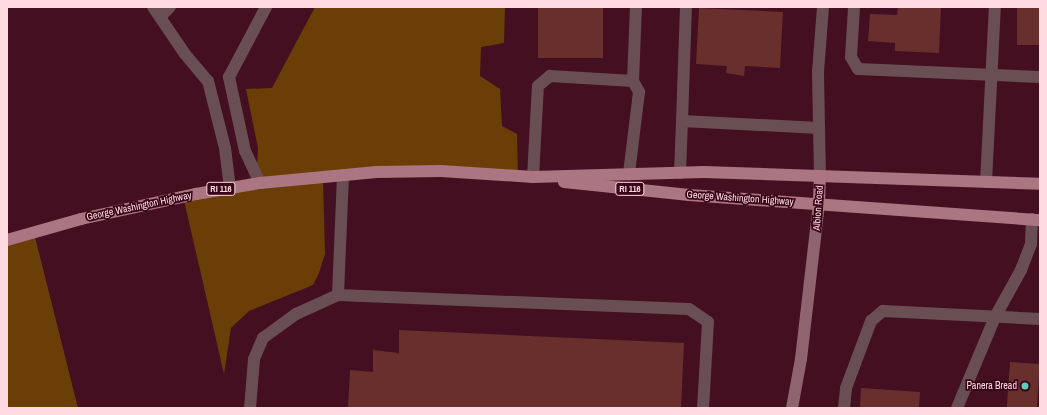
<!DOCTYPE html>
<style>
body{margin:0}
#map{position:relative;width:1047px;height:415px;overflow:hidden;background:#440f21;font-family:"Archivo Narrow",sans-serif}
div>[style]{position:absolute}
.forest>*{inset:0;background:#6b3e07}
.building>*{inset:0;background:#682f2d;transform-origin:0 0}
.service>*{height:12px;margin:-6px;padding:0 6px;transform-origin:6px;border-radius:6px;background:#694e54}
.minor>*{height:12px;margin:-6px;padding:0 6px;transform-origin:6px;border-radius:6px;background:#694e54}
.secondary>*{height:12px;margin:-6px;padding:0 6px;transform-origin:6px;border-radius:6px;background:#8f646e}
.primary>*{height:12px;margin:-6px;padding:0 6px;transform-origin:6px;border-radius:6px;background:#ab7582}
.dots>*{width:11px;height:11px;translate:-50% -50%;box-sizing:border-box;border:2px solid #380418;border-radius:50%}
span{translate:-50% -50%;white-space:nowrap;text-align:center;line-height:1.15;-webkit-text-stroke:3.5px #380418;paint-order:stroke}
.shield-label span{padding:1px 3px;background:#380418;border:1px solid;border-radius:3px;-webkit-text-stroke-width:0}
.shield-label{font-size:9px;color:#fedae1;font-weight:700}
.street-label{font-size:10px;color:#fedae1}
.poi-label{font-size:10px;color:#fedae1}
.right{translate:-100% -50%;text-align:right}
.frame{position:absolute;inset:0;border:8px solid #fedae1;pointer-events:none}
</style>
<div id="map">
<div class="forest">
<div style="clip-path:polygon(315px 7px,505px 7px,504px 43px,481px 47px,480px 76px,500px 89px,502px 126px,517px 134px,518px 174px,323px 178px,325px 254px,319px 273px,313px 285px,249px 311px,231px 328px,224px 374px,183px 196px,256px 185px,258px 148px,246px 89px,272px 88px)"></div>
<div style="clip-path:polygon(34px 233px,78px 408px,7px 408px,7px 237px)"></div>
</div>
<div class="building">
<div style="left:538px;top:7px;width:65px;height:51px"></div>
<div style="clip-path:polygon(898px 7px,941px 7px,939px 53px,895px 51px,895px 43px,868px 41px,870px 14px,897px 15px)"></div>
<div style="left:1017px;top:7px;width:23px;height:38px"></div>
<div style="clip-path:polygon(699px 8px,783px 12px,780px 68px,745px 66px,744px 76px,726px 73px,727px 66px,696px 64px)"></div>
<div style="clip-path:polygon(399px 330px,684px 343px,681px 408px,348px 408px,350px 370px,373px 372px,373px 350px,399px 353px)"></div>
<div style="left:1010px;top:362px;width:30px;height:46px;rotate:4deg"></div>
<div style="clip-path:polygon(861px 388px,920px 392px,919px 408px,860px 408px)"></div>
</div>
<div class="service">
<div style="left:153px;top:7px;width:57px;rotate:55.8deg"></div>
<div style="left:185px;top:54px;width:35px;rotate:50deg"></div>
<div style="left:208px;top:81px;width:69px;rotate:75.8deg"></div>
<div style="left:225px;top:148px;width:40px;rotate:82.9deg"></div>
<div style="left:854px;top:7px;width:50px;rotate:93.4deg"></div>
<div style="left:851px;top:57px;width:14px;rotate:60deg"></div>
<div style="left:858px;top:69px;width:182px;rotate:2.5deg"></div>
<div style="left:160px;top:17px;width:14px;rotate:-45deg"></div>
<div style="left:633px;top:81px;width:74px;rotate:-87.7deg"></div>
<div style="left:682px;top:121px;width:114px;rotate:-88deg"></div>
<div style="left:680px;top:173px;width:52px;rotate:-87.8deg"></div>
<div style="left:682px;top:121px;width:137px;rotate:2.9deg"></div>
<div style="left:533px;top:177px;width:91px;rotate:-86.9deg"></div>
<div style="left:538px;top:86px;width:16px;rotate:-40deg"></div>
<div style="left:550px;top:76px;width:83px;rotate:3.4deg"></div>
<div style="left:633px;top:81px;width:13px;rotate:61deg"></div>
<div style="left:639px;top:92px;width:83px;rotate:97deg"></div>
<div style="left:986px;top:182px;width:175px;rotate:-87.1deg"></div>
<div style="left:260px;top:183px;width:35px;rotate:-115deg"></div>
<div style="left:245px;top:151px;width:76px;rotate:-102.2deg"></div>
<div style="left:229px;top:77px;width:79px;rotate:-62.1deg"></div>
<div style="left:338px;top:295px;width:351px;rotate:2.3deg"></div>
<div style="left:689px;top:309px;width:23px;rotate:34deg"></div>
<div style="left:708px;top:322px;width:86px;rotate:93.3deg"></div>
<div style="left:250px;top:408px;width:49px;rotate:-85.3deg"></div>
<div style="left:254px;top:359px;width:23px;rotate:-67deg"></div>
<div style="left:263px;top:338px;width:41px;rotate:-36deg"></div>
<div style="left:296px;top:314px;width:46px;rotate:-24.3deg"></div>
<div style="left:338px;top:295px;width:120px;rotate:-87.6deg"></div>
<div style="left:844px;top:408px;width:20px;rotate:-84deg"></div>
<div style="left:846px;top:388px;width:72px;rotate:-69.5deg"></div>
<div style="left:871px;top:321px;width:16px;rotate:-40deg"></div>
<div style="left:883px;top:311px;width:157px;rotate:2.9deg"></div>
<div style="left:957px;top:408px;width:99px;rotate:-67.3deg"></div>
<div style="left:995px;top:317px;width:54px;rotate:-61deg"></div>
<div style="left:1021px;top:270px;width:28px;rotate:-69deg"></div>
<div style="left:1031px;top:244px;width:25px;rotate:-88deg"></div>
</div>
<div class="minor">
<div style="left:820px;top:178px;width:106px;rotate:-91.1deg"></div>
<div style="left:818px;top:72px;width:65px;rotate:-85.6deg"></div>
</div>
<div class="secondary">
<div style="left:792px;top:408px;width:50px;rotate:-79.6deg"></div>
<div style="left:801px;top:359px;width:157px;rotate:-83.4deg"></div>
</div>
<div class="primary">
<div style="left:564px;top:182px;width:126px;rotate:5.9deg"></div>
<div style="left:689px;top:195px;width:352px;rotate:4.1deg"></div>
<div style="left:819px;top:203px;width:25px;rotate:-88deg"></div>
<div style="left:7px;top:240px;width:77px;rotate:-15.8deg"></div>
<div style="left:81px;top:219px;width:118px;rotate:-12.3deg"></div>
<div style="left:196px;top:194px;width:65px;rotate:-9.8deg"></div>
<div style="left:260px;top:183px;width:117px;rotate:-5.4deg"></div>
<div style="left:376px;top:172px;width:65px;rotate:-0.9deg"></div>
<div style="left:441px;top:171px;width:92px;rotate:3.7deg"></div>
<div style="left:533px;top:177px;width:171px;rotate:-1.7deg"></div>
<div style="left:704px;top:172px;width:336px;rotate:2deg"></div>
</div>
<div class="dots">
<div style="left:1025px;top:386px;background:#59cebe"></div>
</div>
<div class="shield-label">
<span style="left:221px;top:189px">RI 116</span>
<span style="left:630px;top:189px">RI 116</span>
</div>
<div class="street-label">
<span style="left:740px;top:198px;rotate:4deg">George Washington Highway</span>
<span style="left:139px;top:206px;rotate:-12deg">George Washington Highway</span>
<span style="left:818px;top:208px;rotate:-86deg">Albion Road</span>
</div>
<div class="poi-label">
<span class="right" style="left:1017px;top:386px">Panera Bread</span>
</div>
<div class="frame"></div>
</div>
